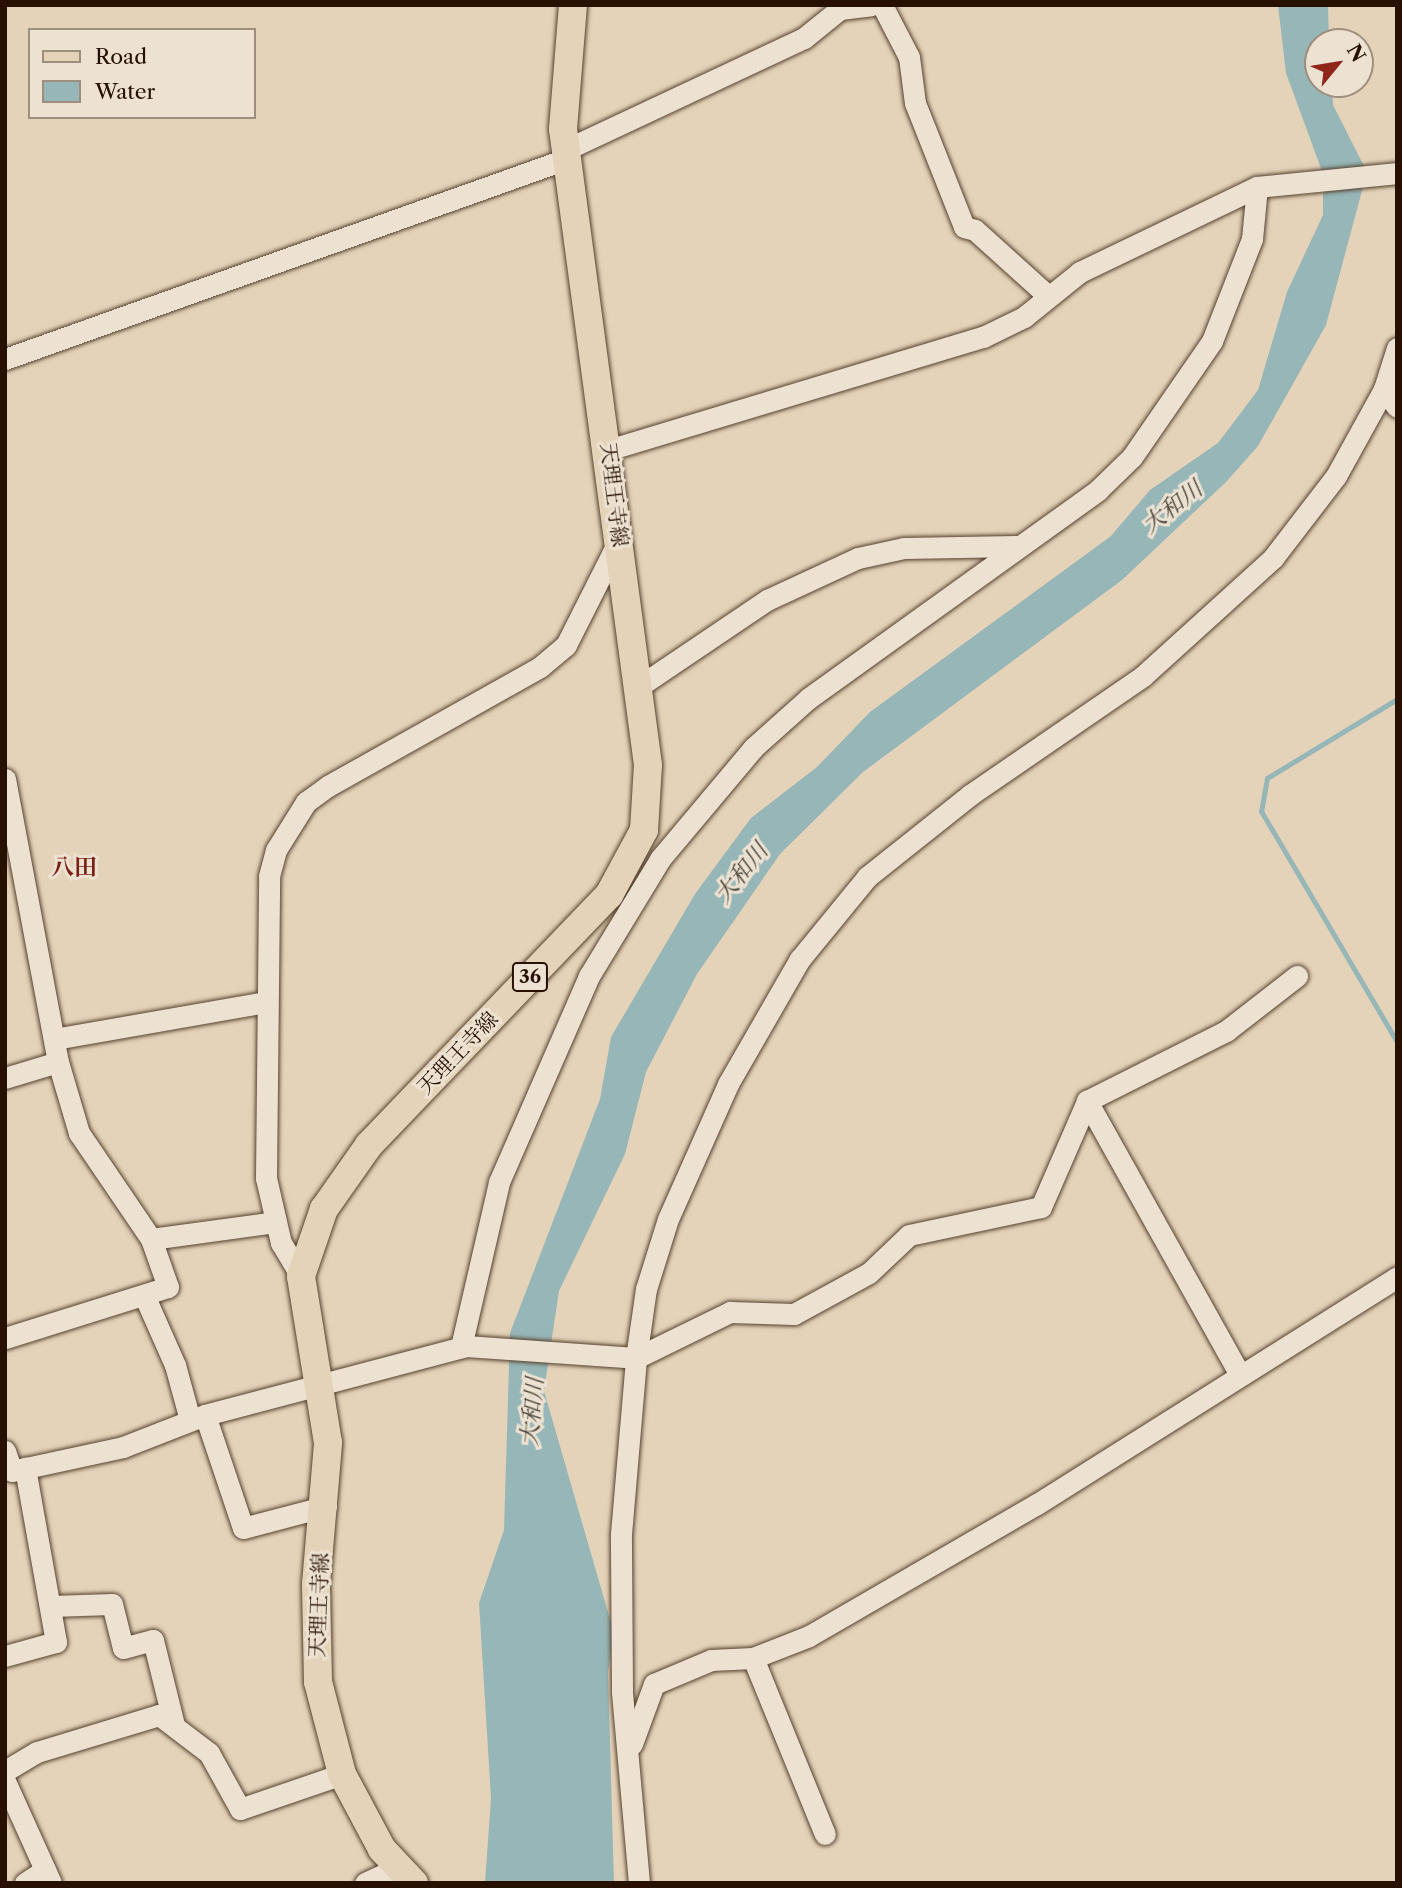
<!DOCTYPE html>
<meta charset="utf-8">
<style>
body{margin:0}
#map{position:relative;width:1402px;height:1888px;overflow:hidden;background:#e4d3b9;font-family:"Libre Caslon Text","Noto Serif JP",serif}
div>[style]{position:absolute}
.water>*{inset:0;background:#97b6b7}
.stream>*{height:5px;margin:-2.5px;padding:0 2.5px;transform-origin:2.5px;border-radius:2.5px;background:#97b6b7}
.roads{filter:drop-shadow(0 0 2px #56412e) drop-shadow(0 0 2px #56412e)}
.minor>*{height:21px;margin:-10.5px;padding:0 10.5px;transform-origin:10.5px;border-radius:10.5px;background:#ede2d2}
.major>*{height:28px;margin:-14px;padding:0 14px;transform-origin:14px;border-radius:14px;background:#e4d3b9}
span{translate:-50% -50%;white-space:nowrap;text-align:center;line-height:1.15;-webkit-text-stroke:6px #ede2d2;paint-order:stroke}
.shield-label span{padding:2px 5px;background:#ede2d2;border:2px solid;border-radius:5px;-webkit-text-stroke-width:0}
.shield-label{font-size:19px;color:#271000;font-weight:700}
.street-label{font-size:21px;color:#271000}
.water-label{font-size:23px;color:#4e4a40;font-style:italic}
.neighbourhood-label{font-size:23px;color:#7a1f14;font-weight:700}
.frame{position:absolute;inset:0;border:7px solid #271000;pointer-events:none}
.legend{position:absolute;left:28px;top:28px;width:228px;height:91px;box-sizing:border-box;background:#ede2d2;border:2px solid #9e8e7e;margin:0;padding:9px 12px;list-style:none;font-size:21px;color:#271000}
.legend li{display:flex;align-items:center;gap:14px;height:35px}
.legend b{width:35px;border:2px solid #9e8e7e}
.north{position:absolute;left:1304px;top:28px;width:70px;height:70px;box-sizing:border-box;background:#ede2d2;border:2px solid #9e8e7e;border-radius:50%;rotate:60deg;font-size:19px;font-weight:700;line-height:28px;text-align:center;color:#271000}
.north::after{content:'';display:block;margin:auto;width:24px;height:32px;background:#8f2418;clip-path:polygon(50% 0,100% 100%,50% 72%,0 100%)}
</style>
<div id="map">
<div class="water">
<div style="clip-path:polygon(1278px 5px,1328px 5px,1329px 42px,1318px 42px,1318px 84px,1332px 84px,1333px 105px,1367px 172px,1326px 325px,1258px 446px,1226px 482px,1122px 580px,863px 772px,780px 854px,697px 974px,646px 1072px,625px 1154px,559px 1291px,544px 1391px,614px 1633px,608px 1672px,614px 1883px,485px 1883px,491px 1798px,479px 1603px,504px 1530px,510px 1333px,600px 1099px,611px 1037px,695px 894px,751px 818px,817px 767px,870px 712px,1111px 536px,1150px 490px,1218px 443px,1258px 390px,1287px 292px,1323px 215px,1323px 174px,1286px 73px)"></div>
</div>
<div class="stream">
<div style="left:1397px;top:699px;width:152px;rotate:148.7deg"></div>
<div style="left:1267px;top:778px;width:34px;rotate:100deg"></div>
<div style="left:1261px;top:811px;width:268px;rotate:59.5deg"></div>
</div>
<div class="roads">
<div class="minor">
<div style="left:882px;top:5px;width:59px;rotate:62.6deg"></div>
<div style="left:909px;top:57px;width:46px;rotate:82.6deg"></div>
<div style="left:915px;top:103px;width:133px;rotate:68.4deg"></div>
<div style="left:964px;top:227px;width:11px;rotate:15deg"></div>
<div style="left:975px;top:230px;width:97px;rotate:42.1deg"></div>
<div style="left:565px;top:150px;width:264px;rotate:-25.1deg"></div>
<div style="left:804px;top:38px;width:46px;rotate:-38.9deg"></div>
<div style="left:840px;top:9px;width:31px;rotate:-7deg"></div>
<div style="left:5px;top:359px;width:596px;rotate:-19.62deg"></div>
<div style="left:1384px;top:389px;width:22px;rotate:54deg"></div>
<div style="left:608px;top:450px;width:392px;rotate:-16.8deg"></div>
<div style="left:983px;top:337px;width:46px;rotate:-26deg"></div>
<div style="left:1024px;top:317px;width:72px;rotate:-38.8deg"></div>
<div style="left:1080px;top:272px;width:196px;rotate:-25.7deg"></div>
<div style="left:1257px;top:187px;width:141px;rotate:-5.7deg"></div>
<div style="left:638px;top:687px;width:156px;rotate:-34deg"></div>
<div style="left:767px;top:600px;width:100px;rotate:-24.8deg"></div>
<div style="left:858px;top:558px;width:47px;rotate:-12.3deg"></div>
<div style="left:904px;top:548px;width:112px;rotate:-1deg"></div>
<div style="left:5px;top:779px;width:288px;rotate:79.4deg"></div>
<div style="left:58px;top:1062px;width:74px;rotate:73.5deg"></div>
<div style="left:79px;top:1133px;width:128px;rotate:55.8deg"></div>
<div style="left:151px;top:1239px;width:51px;rotate:70.5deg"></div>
<div style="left:168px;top:1287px;width:171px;rotate:162.6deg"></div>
<div style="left:54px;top:1039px;width:214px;rotate:-9.9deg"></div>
<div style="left:5px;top:1078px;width:55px;rotate:-16.8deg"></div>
<div style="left:1087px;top:1101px;width:312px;rotate:60.8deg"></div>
<div style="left:151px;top:1239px;width:125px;rotate:-7.8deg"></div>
<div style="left:301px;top:1276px;width:39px;rotate:-121deg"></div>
<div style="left:281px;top:1243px;width:67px;rotate:-103deg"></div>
<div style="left:266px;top:1178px;width:302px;rotate:-89.4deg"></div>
<div style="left:269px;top:876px;width:27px;rotate:-75deg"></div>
<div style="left:276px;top:850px;width:57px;rotate:-58deg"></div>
<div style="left:306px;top:802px;width:27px;rotate:-36deg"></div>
<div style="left:328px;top:786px;width:243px;rotate:-29.3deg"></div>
<div style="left:540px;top:667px;width:34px;rotate:-40deg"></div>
<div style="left:566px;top:645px;width:118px;rotate:-63.2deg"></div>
<div style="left:144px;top:1295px;width:77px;rotate:66.1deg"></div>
<div style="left:175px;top:1365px;width:57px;rotate:74.7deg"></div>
<div style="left:461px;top:1347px;width:169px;rotate:-77deg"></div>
<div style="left:499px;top:1182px;width:225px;rotate:-66.4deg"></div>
<div style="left:589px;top:976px;width:137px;rotate:-58.7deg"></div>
<div style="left:660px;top:859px;width:145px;rotate:-50deg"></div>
<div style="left:753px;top:748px;width:75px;rotate:-41.8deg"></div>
<div style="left:809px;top:698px;width:356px;rotate:-35.7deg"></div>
<div style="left:1098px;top:490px;width:47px;rotate:-44.1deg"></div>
<div style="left:1132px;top:457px;width:141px;rotate:-55.4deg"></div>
<div style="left:1212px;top:341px;width:110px;rotate:-68.6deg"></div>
<div style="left:1252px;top:239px;width:52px;rotate:-84.5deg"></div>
<div style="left:205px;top:1415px;width:119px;rotate:71.4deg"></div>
<div style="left:243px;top:1528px;width:86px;rotate:-14.8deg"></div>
<div style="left:5px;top:1451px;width:21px;rotate:71deg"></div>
<div style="left:12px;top:1471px;width:114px;rotate:-12.2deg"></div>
<div style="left:123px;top:1447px;width:88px;rotate:-21.3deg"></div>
<div style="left:205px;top:1415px;width:270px;rotate:-14.8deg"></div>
<div style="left:466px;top:1346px;width:170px;rotate:4deg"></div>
<div style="left:636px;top:1358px;width:105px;rotate:-26.1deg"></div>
<div style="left:730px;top:1312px;width:64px;rotate:1.8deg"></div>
<div style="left:794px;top:1314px;width:85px;rotate:-28.7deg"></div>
<div style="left:869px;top:1273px;width:55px;rotate:-43.5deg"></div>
<div style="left:909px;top:1235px;width:135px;rotate:-12deg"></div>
<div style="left:1041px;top:1207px;width:116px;rotate:-66.5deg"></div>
<div style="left:1087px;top:1101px;width:156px;rotate:-26.7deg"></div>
<div style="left:1226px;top:1031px;width:90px;rotate:-37.8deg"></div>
<div style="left:51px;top:1606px;width:61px;rotate:-1.9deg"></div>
<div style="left:112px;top:1604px;width:45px;rotate:76deg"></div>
<div style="left:123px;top:1648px;width:31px;rotate:-15deg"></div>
<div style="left:153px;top:1640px;width:88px;rotate:76.1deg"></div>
<div style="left:5px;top:1656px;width:53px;rotate:-15.4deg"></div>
<div style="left:56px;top:1642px;width:177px;rotate:-100.1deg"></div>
<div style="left:753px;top:1658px;width:190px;rotate:67.8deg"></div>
<div style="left:632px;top:1744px;width:64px;rotate:-69.9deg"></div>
<div style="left:654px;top:1684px;width:62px;rotate:-22.8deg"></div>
<div style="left:711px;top:1660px;width:42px;rotate:-2.7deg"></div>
<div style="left:753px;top:1658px;width:60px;rotate:-21.4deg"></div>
<div style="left:809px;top:1636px;width:263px;rotate:-30.1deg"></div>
<div style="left:1037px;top:1504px;width:426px;rotate:-32.2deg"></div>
<div style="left:5px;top:1771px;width:37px;rotate:-31deg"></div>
<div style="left:37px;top:1752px;width:127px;rotate:-16.9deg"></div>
<div style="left:159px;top:1715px;width:63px;rotate:37.2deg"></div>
<div style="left:209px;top:1753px;width:64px;rotate:61deg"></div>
<div style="left:240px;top:1809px;width:108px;rotate:-18.9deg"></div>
<div style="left:5px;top:1781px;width:112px;rotate:65.7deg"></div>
<div style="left:25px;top:1883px;width:24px;rotate:-33deg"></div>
<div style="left:365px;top:1883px;width:35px;rotate:-25deg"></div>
<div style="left:639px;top:1883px;width:193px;rotate:-95.1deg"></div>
<div style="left:622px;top:1691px;width:157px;rotate:-90.4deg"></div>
<div style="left:621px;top:1534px;width:177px;rotate:-85.1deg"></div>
<div style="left:636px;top:1358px;width:70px;rotate:-81.8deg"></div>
<div style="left:646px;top:1289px;width:73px;rotate:-72.6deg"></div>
<div style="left:668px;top:1219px;width:148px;rotate:-66deg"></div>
<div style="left:728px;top:1084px;width:144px;rotate:-60.1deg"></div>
<div style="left:800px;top:959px;width:106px;rotate:-50.7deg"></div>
<div style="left:867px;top:877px;width:132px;rotate:-38.5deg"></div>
<div style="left:970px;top:795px;width:210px;rotate:-34.5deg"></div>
<div style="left:1143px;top:676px;width:176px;rotate:-42.2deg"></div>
<div style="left:1273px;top:558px;width:103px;rotate:-52.5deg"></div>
<div style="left:1336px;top:476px;width:99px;rotate:-61.1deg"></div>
<div style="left:1384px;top:389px;width:43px;rotate:-72.4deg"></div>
</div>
<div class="major">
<div style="left:414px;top:1883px;width:47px;rotate:-133.3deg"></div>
<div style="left:382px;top:1849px;width:85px;rotate:-118.1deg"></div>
<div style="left:342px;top:1774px;width:95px;rotate:-104.6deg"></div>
<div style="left:318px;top:1682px;width:98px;rotate:-91.2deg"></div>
<div style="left:316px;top:1584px;width:142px;rotate:-85.1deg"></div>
<div style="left:328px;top:1443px;width:169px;rotate:-99.2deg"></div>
<div style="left:301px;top:1276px;width:71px;rotate:-71.1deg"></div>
<div style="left:324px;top:1209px;width:78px;rotate:-54.9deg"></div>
<div style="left:369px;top:1145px;width:347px;rotate:-46.2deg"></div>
<div style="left:609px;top:895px;width:74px;rotate:-61.7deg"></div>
<div style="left:644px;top:830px;width:65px;rotate:-86.5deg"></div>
<div style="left:648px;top:765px;width:642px;rotate:-97.61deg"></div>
<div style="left:563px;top:129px;width:124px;rotate:-85.4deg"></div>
</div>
</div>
<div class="shield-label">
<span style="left:530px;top:977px">36</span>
</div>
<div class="street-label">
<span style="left:614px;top:495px;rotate:83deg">天理王寺線</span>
<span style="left:458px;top:1053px;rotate:-46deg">天理王寺線</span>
<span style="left:319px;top:1605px;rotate:-88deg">天理王寺線</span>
</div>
<div class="water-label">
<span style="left:1172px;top:507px;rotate:-38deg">大和川</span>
<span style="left:741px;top:873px;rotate:-51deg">大和川</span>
<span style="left:532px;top:1412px;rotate:-85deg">大和川</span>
</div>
<div class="neighbourhood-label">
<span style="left:74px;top:867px">八田</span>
</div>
<div class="frame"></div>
<ul class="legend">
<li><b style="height:9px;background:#e4d3b9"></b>Road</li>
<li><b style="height:19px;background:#97b6b7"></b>Water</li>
</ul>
<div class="north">N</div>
</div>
